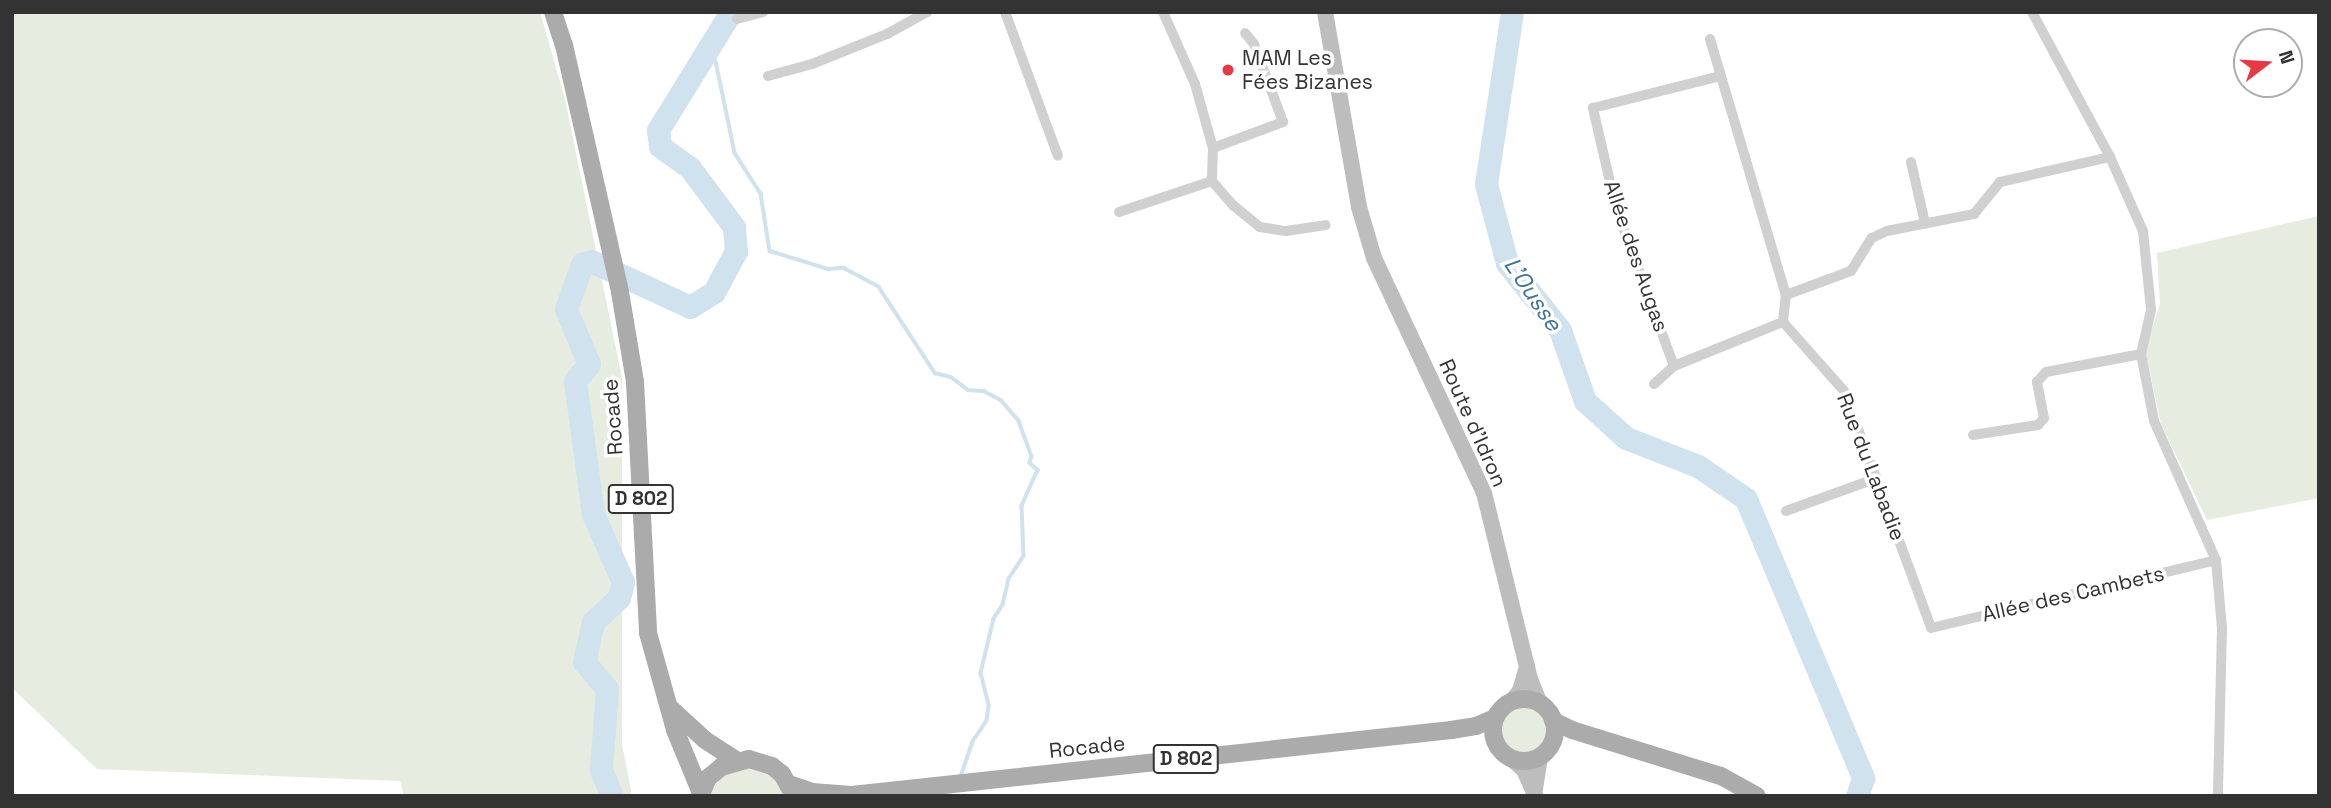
<!DOCTYPE html>
<meta charset="utf-8">
<style>
body{margin:0}
#map{position:relative;width:2331px;height:808px;overflow:hidden;background:#fff;font-family:"Space Grotesk",sans-serif}
div>[style]{position:absolute}
.green>*{inset:0;background:#e6ecdf}
.round{border-radius:50%}
.stream>*{height:3.5px;margin:-1.75px;padding:0 1.75px;transform-origin:1.75px;border-radius:1.75px;background:#cfe2ee}
.river>*{height:23px;margin:-11.5px;padding:0 11.5px;transform-origin:11.5px;border-radius:11.5px;background:#cfe2ee}
.street>*{height:10px;margin:-5px;padding:0 5px;transform-origin:5px;border-radius:5px;background:#d0d0d0}
.secondary>*{height:16px;margin:-8px;padding:0 8px;transform-origin:8px;border-radius:8px;background:#bdbdbd}
.primary>*{height:18px;margin:-9px;padding:0 9px;transform-origin:9px;border-radius:9px;background:#ababab}
.primary>.ring{margin:-9px;padding:0;box-sizing:content-box;background:none;border:18px solid #ababab;border-radius:50%}
.dots>*{width:19px;height:19px;translate:-50% -50%;box-sizing:border-box;border:4px solid #fff;border-radius:50%}
span{translate:-50% -50%;white-space:nowrap;text-align:center;line-height:1.15;-webkit-text-stroke:7px #fff;paint-order:stroke}
.shield-label span{padding:2px 5px;background:#fff;border:2px solid;border-radius:5px;-webkit-text-stroke-width:0}
.shield-label{font-size:19px;color:#333;font-weight:700}
.poi-label{font-size:21px;color:#333}
.left{translate:0 -50%;text-align:left}
.street-label{font-size:21px;color:#333}
.water-label{font-size:23px;color:#3f7597;font-style:italic}
.frame{position:absolute;inset:0;border:14px solid #333;pointer-events:none}
.north{position:absolute;left:2233px;top:28px;width:70px;height:70px;box-sizing:border-box;background:#fff;border:2px solid #adadad;border-radius:50%;rotate:73deg;font-size:19px;font-weight:700;line-height:28px;text-align:center;color:#333}
.north::after{content:'';display:block;margin:auto;width:24px;height:32px;background:#e63946;clip-path:polygon(50% 0,100% 100%,50% 72%,0 100%)}
</style>
<div id="map">
<div class="green">
<div style="clip-path:polygon(12px 12px,540px 12px,565px 99px,622px 378px,622px 744px,632px 796px,404px 796px,400px 781px,97px 769px,12px 688px)"></div>
<div style="clip-path:polygon(2319px 216px,2319px 498px,2207px 520px,2161px 424px,2145px 350px,2160px 304px,2157px 253px)"></div>
<div class="round" style="left:1500px;top:704px;width:48px;height:48px"></div>
<div style="clip-path:polygon(749px 765px,773px 775px,786px 796px,708px 796px,724px 773px)"></div>
</div>
<div class="stream">
<div style="left:712px;top:42px;width:113px;rotate:78.3deg"></div>
<div style="left:735px;top:153px;width:49px;rotate:57.6deg"></div>
<div style="left:761px;top:194px;width:58px;rotate:81deg"></div>
<div style="left:770px;top:251px;width:61px;rotate:17.2deg"></div>
<div style="left:828px;top:269px;width:16px;rotate:-4deg"></div>
<div style="left:844px;top:268px;width:40px;rotate:28deg"></div>
<div style="left:879px;top:287px;width:103px;rotate:56.9deg"></div>
<div style="left:935px;top:373px;width:16px;rotate:14deg"></div>
<div style="left:951px;top:377px;width:21px;rotate:37deg"></div>
<div style="left:968px;top:390px;width:16px;rotate:4deg"></div>
<div style="left:984px;top:391px;width:19px;rotate:28deg"></div>
<div style="left:1001px;top:400px;width:28px;rotate:49deg"></div>
<div style="left:1019px;top:421px;width:37px;rotate:70deg"></div>
<div style="left:1032px;top:456px;width:7px;rotate:106deg"></div>
<div style="left:1030px;top:463px;width:11px;rotate:41deg"></div>
<div style="left:1038px;top:470px;width:39px;rotate:114deg"></div>
<div style="left:1022px;top:506px;width:50px;rotate:87.7deg"></div>
<div style="left:1024px;top:556px;width:27px;rotate:123deg"></div>
<div style="left:1009px;top:579px;width:27px;rotate:103deg"></div>
<div style="left:1003px;top:605px;width:17px;rotate:123deg"></div>
<div style="left:994px;top:619px;width:56px;rotate:103.5deg"></div>
<div style="left:981px;top:673px;width:34px;rotate:76deg"></div>
<div style="left:989px;top:706px;width:15px;rotate:98deg"></div>
<div style="left:987px;top:721px;width:25px;rotate:124deg"></div>
<div style="left:973px;top:742px;width:36px;rotate:109deg"></div>
</div>
<div class="river">
<div style="left:1512px;top:12px;width:174px;rotate:98.6deg"></div>
<div style="left:1486px;top:184px;width:82px;rotate:75.1deg"></div>
<div style="left:1507px;top:263px;width:85px;rotate:51.7deg"></div>
<div style="left:1560px;top:330px;width:75px;rotate:70.6deg"></div>
<div style="left:1585px;top:401px;width:55px;rotate:42.1deg"></div>
<div style="left:1626px;top:438px;width:77px;rotate:21.3deg"></div>
<div style="left:1698px;top:466px;width:58px;rotate:34.5deg"></div>
<div style="left:1746px;top:499px;width:303px;rotate:67.2deg"></div>
<div style="left:1863px;top:778px;width:19px;rotate:108deg"></div>
<div style="left:612px;top:796px;width:28px;rotate:-113deg"></div>
<div style="left:601px;top:770px;width:81px;rotate:-85.8deg"></div>
<div style="left:607px;top:689px;width:35px;rotate:-130deg"></div>
<div style="left:584px;top:662px;width:41px;rotate:-77.3deg"></div>
<div style="left:593px;top:622px;width:35px;rotate:-43deg"></div>
<div style="left:619px;top:598px;width:16px;rotate:-76deg"></div>
<div style="left:623px;top:582px;width:74px;rotate:-113.8deg"></div>
<div style="left:593px;top:514px;width:134px;rotate:-97.7deg"></div>
<div style="left:575px;top:381px;width:22px;rotate:-51deg"></div>
<div style="left:589px;top:364px;width:60px;rotate:-112.7deg"></div>
<div style="left:566px;top:309px;width:48px;rotate:-70.4deg"></div>
<div style="left:582px;top:264px;width:9px;rotate:-18deg"></div>
<div style="left:591px;top:261px;width:109px;rotate:24.9deg"></div>
<div style="left:690px;top:307px;width:28px;rotate:-32deg"></div>
<div style="left:714px;top:292px;width:47px;rotate:-61.8deg"></div>
<div style="left:736px;top:251px;width:24px;rotate:-95deg"></div>
<div style="left:734px;top:227px;width:74px;rotate:-126.7deg"></div>
<div style="left:690px;top:168px;width:37px;rotate:-144deg"></div>
<div style="left:660px;top:146px;width:16px;rotate:-97deg"></div>
<div style="left:658px;top:130px;width:139px;rotate:-58.3deg"></div>
</div>
<div class="street">
<div style="left:1005px;top:12px;width:153px;rotate:69.8deg"></div>
<div style="left:1163px;top:12px;width:79px;rotate:66deg"></div>
<div style="left:1195px;top:84px;width:66px;rotate:74.3deg"></div>
<div style="left:1213px;top:148px;width:33px;rotate:92deg"></div>
<div style="left:1212px;top:181px;width:33px;rotate:49deg"></div>
<div style="left:1234px;top:206px;width:33px;rotate:39deg"></div>
<div style="left:1260px;top:227px;width:26px;rotate:9deg"></div>
<div style="left:1286px;top:231px;width:40px;rotate:-8.5deg"></div>
<div style="left:2032px;top:12px;width:165px;rotate:61.7deg"></div>
<div style="left:2110px;top:157px;width:81px;rotate:66deg"></div>
<div style="left:2143px;top:231px;width:79px;rotate:84.2deg"></div>
<div style="left:2151px;top:310px;width:45px;rotate:102.8deg"></div>
<div style="left:2141px;top:354px;width:68px;rotate:79deg"></div>
<div style="left:2154px;top:421px;width:152px;rotate:66deg"></div>
<div style="left:2216px;top:560px;width:68px;rotate:85deg"></div>
<div style="left:2222px;top:628px;width:168px;rotate:91.4deg"></div>
<div style="left:737px;top:19px;width:27px;rotate:-15deg"></div>
<div style="left:1710px;top:39px;width:267px;rotate:73.5deg"></div>
<div style="left:768px;top:76px;width:46px;rotate:-15.3deg"></div>
<div style="left:812px;top:64px;width:81px;rotate:-21.8deg"></div>
<div style="left:887px;top:34px;width:46px;rotate:-28.8deg"></div>
<div style="left:1213px;top:148px;width:75px;rotate:-20.4deg"></div>
<div style="left:1283px;top:122px;width:83px;rotate:-110.4deg"></div>
<div style="left:1254px;top:44px;width:14px;rotate:-129deg"></div>
<div style="left:1911px;top:162px;width:63px;rotate:77.1deg"></div>
<div style="left:1119px;top:212px;width:98px;rotate:-18.4deg"></div>
<div style="left:1783px;top:322px;width:92px;rotate:48.5deg"></div>
<div style="left:1844px;top:391px;width:252px;rotate:69.8deg"></div>
<div style="left:1931px;top:628px;width:293px;rotate:-13.4deg"></div>
<div style="left:1674px;top:366px;width:168px;rotate:-110.2deg"></div>
<div style="left:1616px;top:208px;width:103px;rotate:-103deg"></div>
<div style="left:1593px;top:108px;width:131px;rotate:-14.1deg"></div>
<div style="left:1654px;top:384px;width:27px;rotate:-42deg"></div>
<div style="left:1674px;top:366px;width:118px;rotate:-22deg"></div>
<div style="left:1783px;top:322px;width:27px;rotate:-84deg"></div>
<div style="left:1786px;top:295px;width:69px;rotate:-20.3deg"></div>
<div style="left:1851px;top:271px;width:39px;rotate:-58deg"></div>
<div style="left:1872px;top:238px;width:17px;rotate:-25deg"></div>
<div style="left:1887px;top:231px;width:89px;rotate:-11.1deg"></div>
<div style="left:1974px;top:214px;width:41px;rotate:-50.9deg"></div>
<div style="left:2000px;top:182px;width:113px;rotate:-12.8deg"></div>
<div style="left:1973px;top:435px;width:66px;rotate:-8.7deg"></div>
<div style="left:2038px;top:425px;width:9px;rotate:-49deg"></div>
<div style="left:2044px;top:418px;width:37px;rotate:-101deg"></div>
<div style="left:2037px;top:382px;width:13px;rotate:-48deg"></div>
<div style="left:2046px;top:372px;width:97px;rotate:-10.7deg"></div>
<div style="left:1786px;top:511px;width:97px;rotate:-19.9deg"></div>
</div>
<div class="secondary">
<div style="left:1325px;top:12px;width:198px;rotate:80.1deg"></div>
<div style="left:1359px;top:207px;width:53px;rotate:73.6deg"></div>
<div style="left:1374px;top:258px;width:259px;rotate:64.9deg"></div>
<div style="left:1484px;top:493px;width:192px;rotate:76.1deg"></div>
<div style="left:1530px;top:679px;width:27px;rotate:68deg"></div>
<div style="left:1511px;top:702px;width:14px;rotate:-51deg"></div>
<div style="left:1520px;top:691px;width:26px;rotate:-74deg"></div>
<div style="left:1513px;top:760px;width:15px;rotate:42deg"></div>
<div style="left:1524px;top:770px;width:27px;rotate:66deg"></div>
<div style="left:1535px;top:789px;width:32px;rotate:-81deg"></div>
</div>
<div class="primary">
<div style="left:553px;top:12px;width:35px;rotate:72deg"></div>
<div style="left:564px;top:45px;width:253px;rotate:77.2deg"></div>
<div style="left:620px;top:292px;width:91px;rotate:80.5deg"></div>
<div style="left:635px;top:382px;width:251px;rotate:87deg"></div>
<div style="left:648px;top:633px;width:101px;rotate:74.4deg"></div>
<div style="left:675px;top:730px;width:68px;rotate:67.6deg"></div>
<div class="ring" style="left:1493px;top:699px;width:44px;height:44px"></div>
<div style="left:670px;top:708px;width:47px;rotate:42.4deg"></div>
<div style="left:705px;top:740px;width:37px;rotate:33deg"></div>
<div style="left:1553px;top:721px;width:21px;rotate:25deg"></div>
<div style="left:1572px;top:730px;width:156px;rotate:17.2deg"></div>
<div style="left:1721px;top:776px;width:41px;rotate:29.1deg"></div>
<div style="left:789px;top:784px;width:24px;rotate:19deg"></div>
<div style="left:812px;top:792px;width:40px;rotate:4.3deg"></div>
<div style="left:852px;top:795px;width:603px;rotate:-6.19deg"></div>
<div style="left:1451px;top:730px;width:25px;rotate:-9deg"></div>
<div style="left:1476px;top:726px;width:21px;rotate:-23deg"></div>
<div style="left:700px;top:796px;width:20px;rotate:-66deg"></div>
<div style="left:708px;top:778px;width:17px;rotate:-40deg"></div>
<div style="left:721px;top:767px;width:29px;rotate:-16deg"></div>
<div style="left:749px;top:759px;width:24px;rotate:17deg"></div>
<div style="left:772px;top:766px;width:13px;rotate:39deg"></div>
<div style="left:782px;top:774px;width:23px;rotate:61deg"></div>
</div>
<div class="dots">
<div style="left:1228px;top:70px;background:#e63946"></div>
</div>
<div class="shield-label">
<span style="left:641px;top:499px">D 802</span>
<span style="left:1186px;top:759px">D 802</span>
</div>
<div class="poi-label">
<span class="left" style="left:1242px;top:70px">MAM Les<br>Fées Bizanes</span>
</div>
<div class="street-label">
<span style="left:1636px;top:256px;rotate:71deg">Allée des Augas</span>
<span style="left:613px;top:417px;rotate:-94deg">Rocade</span>
<span style="left:1473px;top:423px;rotate:66deg">Route d'Idron</span>
<span style="left:1871px;top:467px;rotate:69deg">Rue du Labadie</span>
<span style="left:2073px;top:594px;rotate:-13deg">Allée des Cambets</span>
<span style="left:1087px;top:747px;rotate:-6deg">Rocade</span>
</div>
<div class="water-label">
<span style="left:1533px;top:294px;rotate:56deg">L'Ousse</span>
</div>
<div class="frame"></div>
<div class="north">N</div>
</div>
